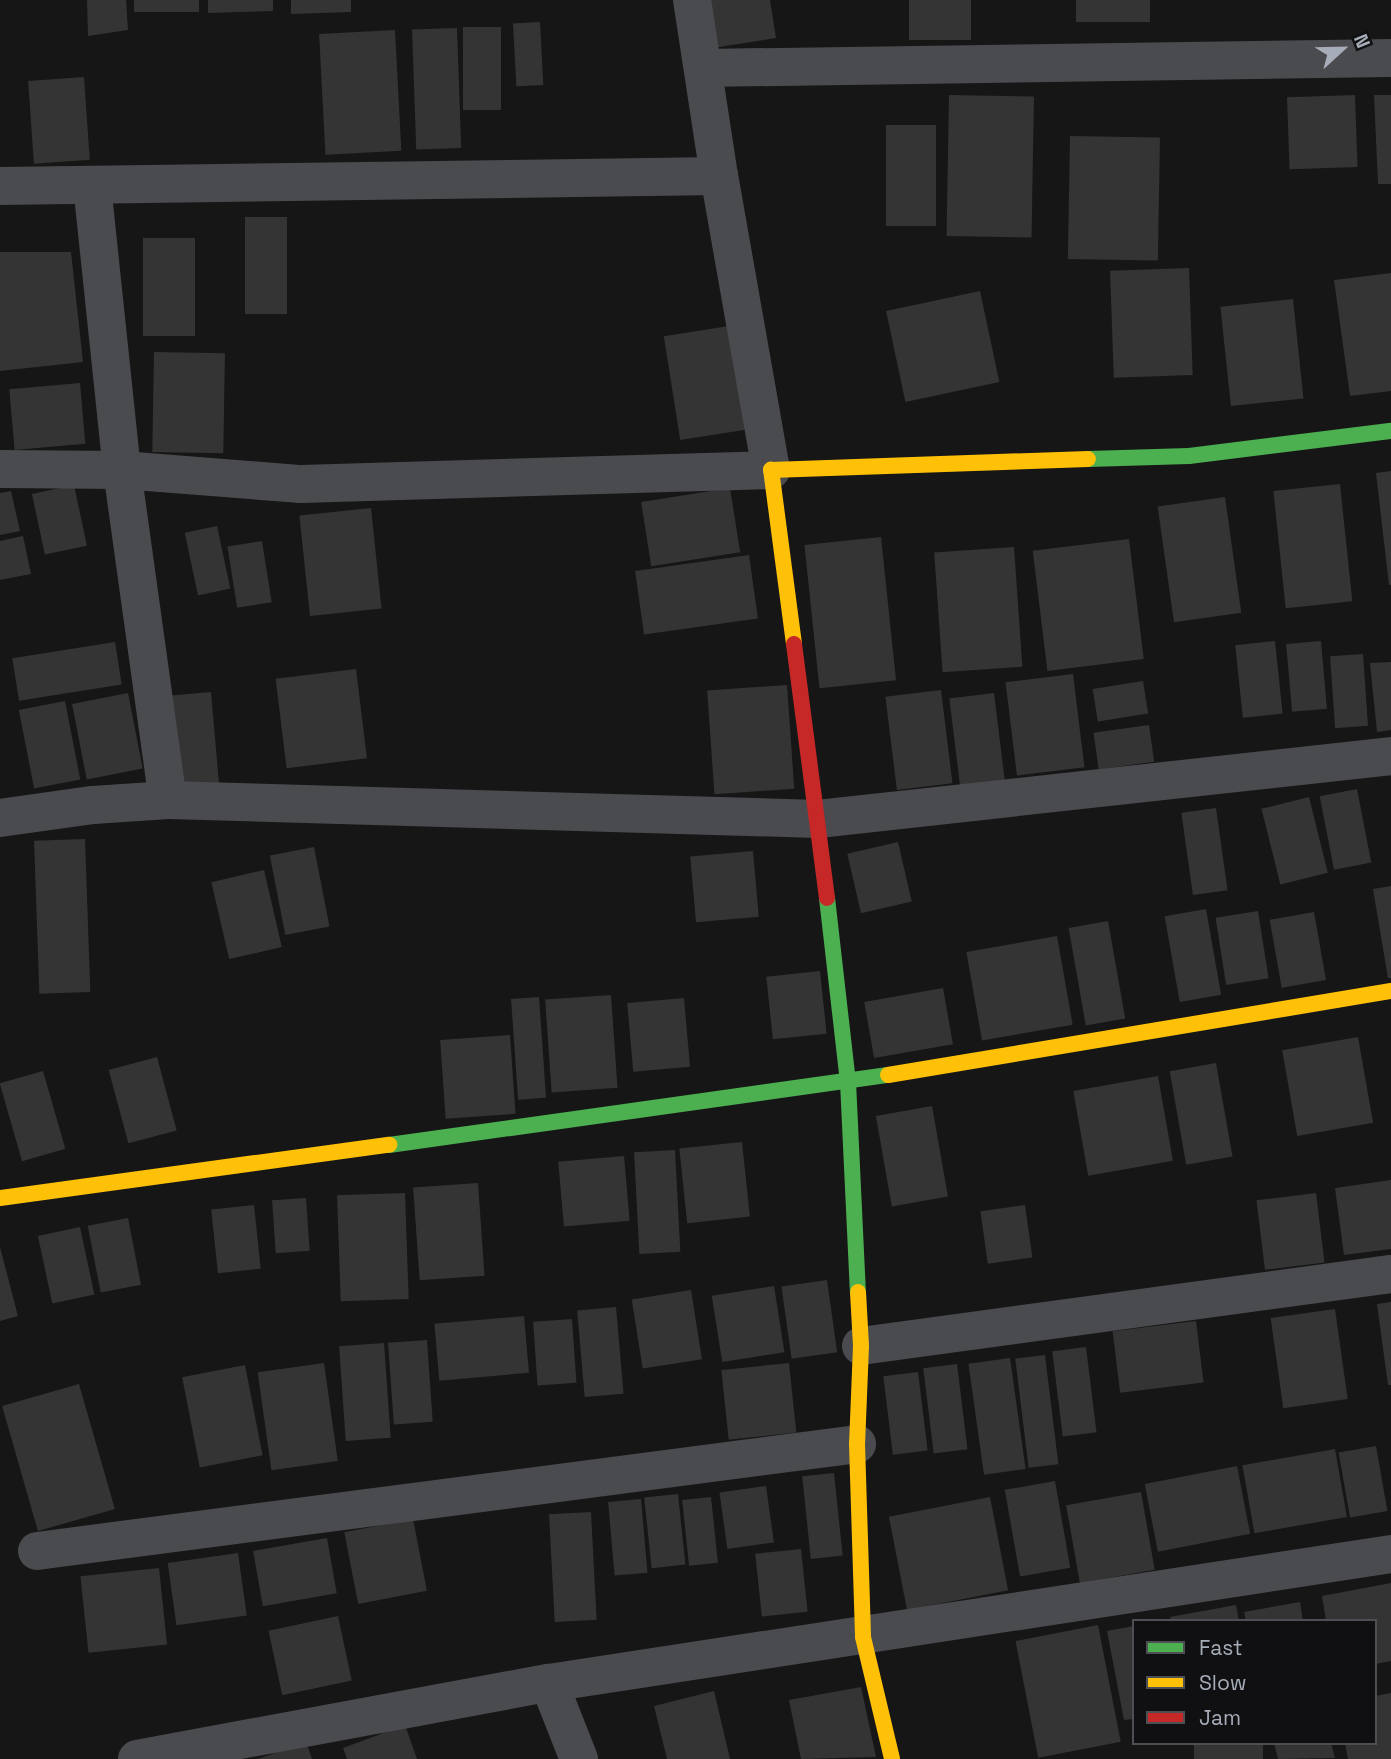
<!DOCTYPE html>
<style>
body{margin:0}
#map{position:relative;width:1391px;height:1759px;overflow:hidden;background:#161616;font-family:"Space Grotesk",sans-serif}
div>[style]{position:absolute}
.building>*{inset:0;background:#343435;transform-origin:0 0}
.street>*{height:38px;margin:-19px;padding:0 19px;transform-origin:19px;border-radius:19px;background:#4a4b4f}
.fast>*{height:16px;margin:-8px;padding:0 8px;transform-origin:8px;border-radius:8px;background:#4caf50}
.slow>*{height:16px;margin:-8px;padding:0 8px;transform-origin:8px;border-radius:8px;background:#ffc107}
.jam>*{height:16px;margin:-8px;padding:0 8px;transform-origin:8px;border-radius:8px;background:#c62828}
span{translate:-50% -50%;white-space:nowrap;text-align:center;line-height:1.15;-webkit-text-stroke:6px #101012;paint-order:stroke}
.legend{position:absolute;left:1132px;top:1619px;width:245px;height:126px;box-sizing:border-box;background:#101012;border:2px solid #4c4f54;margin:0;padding:9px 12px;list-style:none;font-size:21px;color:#a6adb8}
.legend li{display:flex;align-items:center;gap:14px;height:35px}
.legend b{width:35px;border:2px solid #4c4f54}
.north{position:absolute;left:1307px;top:14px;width:70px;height:70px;-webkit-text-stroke:5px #101012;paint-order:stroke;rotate:68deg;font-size:19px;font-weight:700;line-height:28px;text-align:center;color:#a6adb8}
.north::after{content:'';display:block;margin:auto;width:24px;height:32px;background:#a6adb8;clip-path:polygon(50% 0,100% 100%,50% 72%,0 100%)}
</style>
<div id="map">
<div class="building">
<div style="clip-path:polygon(87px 0,126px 0,128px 30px,88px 36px)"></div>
<div style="left:134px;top:0;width:65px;height:12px"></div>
<div style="clip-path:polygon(208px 0,273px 0,273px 11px,208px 13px)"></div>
<div style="clip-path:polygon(291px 0,351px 0,351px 12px,291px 14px)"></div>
<div style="clip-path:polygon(705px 0,770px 0,776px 38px,713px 48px)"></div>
<div style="left:909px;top:0;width:62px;height:40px"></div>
<div style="left:1076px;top:0;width:74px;height:22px"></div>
<div style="left:540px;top:22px;width:63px;height:27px;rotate:87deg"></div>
<div style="left:463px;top:27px;width:38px;height:83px"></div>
<div style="left:457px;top:28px;width:120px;height:45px;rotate:88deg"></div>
<div style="left:395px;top:30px;width:121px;height:76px;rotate:87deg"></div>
<div style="left:84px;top:77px;width:83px;height:56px;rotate:86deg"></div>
<div style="left:949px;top:95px;width:85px;height:141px;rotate:1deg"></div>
<div style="left:1355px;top:95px;width:72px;height:68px;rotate:88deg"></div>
<div style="clip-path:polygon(1374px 95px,1391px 95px,1391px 184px,1378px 184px)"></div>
<div style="left:936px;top:125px;width:101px;height:50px;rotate:90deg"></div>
<div style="left:1070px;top:136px;width:90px;height:123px;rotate:1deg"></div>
<div style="left:245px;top:217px;width:42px;height:97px"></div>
<div style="left:143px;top:238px;width:52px;height:98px"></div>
<div style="clip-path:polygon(0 252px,71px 252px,83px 362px,0 371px)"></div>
<div style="left:1189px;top:268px;width:107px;height:79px;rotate:88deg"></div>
<div style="clip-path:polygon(1391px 273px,1391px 391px,1350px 396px,1334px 280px)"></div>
<div style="left:980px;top:291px;width:93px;height:96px;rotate:78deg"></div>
<div style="left:1293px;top:299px;width:100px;height:73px;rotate:84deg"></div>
<div style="left:729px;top:326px;width:105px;height:66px;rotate:81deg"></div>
<div style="left:154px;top:352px;width:71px;height:100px;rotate:1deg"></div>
<div style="left:80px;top:383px;width:61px;height:71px;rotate:85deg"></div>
<div style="clip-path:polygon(1391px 471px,1391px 585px,1389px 585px,1376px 473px)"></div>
<div style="left:1340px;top:484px;width:118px;height:67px;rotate:84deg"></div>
<div style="left:74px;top:485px;width:62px;height:43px;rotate:78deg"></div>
<div style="left:730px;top:488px;width:65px;height:90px;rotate:81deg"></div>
<div style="clip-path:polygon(11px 491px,20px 531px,0 535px,0 493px)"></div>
<div style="left:1225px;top:497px;width:117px;height:68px;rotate:82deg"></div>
<div style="left:371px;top:508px;width:101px;height:72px;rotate:84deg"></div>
<div style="left:217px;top:526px;width:64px;height:33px;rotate:78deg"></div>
<div style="clip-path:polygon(23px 536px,31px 574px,0 580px,0 541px)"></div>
<div style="left:881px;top:537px;width:144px;height:77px;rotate:84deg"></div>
<div style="left:1129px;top:539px;width:121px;height:97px;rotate:83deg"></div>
<div style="left:262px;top:541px;width:62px;height:35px;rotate:81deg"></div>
<div style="left:1014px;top:547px;width:120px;height:80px;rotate:86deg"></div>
<div style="left:749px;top:555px;width:64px;height:115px;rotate:82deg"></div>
<div style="left:1275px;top:641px;width:73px;height:40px;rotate:84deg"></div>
<div style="left:1321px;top:641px;width:68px;height:35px;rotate:85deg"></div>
<div style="left:115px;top:642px;width:43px;height:104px;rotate:81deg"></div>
<div style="left:1363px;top:654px;width:72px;height:33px;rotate:86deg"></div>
<div style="clip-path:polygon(1391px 662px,1391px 730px,1377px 732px,1370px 663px)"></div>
<div style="left:356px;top:669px;width:90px;height:81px;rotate:83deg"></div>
<div style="left:1073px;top:674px;width:94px;height:68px;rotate:83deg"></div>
<div style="left:1143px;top:681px;width:33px;height:51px;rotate:81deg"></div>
<div style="left:787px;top:685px;width:104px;height:80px;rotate:86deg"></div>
<div style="left:941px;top:690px;width:94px;height:56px;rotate:83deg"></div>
<div style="left:211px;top:692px;width:95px;height:40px;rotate:85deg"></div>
<div style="left:128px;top:693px;width:77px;height:57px;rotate:79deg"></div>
<div style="left:994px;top:693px;width:89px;height:45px;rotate:83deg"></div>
<div style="left:65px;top:701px;width:80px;height:47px;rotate:79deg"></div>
<div style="left:1149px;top:725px;width:37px;height:56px;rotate:82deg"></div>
<div style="left:1357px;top:789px;width:75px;height:38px;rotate:79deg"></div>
<div style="left:1309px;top:797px;width:78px;height:49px;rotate:76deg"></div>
<div style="left:1216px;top:808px;width:83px;height:35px;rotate:82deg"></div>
<div style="left:85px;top:839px;width:153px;height:51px;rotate:88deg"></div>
<div style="left:898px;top:842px;width:61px;height:52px;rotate:77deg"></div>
<div style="left:314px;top:847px;width:81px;height:45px;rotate:79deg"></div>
<div style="left:753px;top:851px;width:66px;height:63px;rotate:85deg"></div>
<div style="left:264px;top:870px;width:79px;height:54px;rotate:77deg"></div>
<div style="clip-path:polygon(1391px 886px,1391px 978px,1388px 978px,1373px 889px)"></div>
<div style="left:1206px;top:909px;width:87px;height:42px;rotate:80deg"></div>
<div style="left:1258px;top:911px;width:68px;height:43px;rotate:81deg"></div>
<div style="left:1314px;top:912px;width:69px;height:45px;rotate:80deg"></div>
<div style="left:1108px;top:921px;width:99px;height:40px;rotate:80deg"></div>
<div style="left:1057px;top:936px;width:90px;height:92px;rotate:80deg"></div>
<div style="left:820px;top:971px;width:63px;height:54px;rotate:84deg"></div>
<div style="left:943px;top:988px;width:57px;height:80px;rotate:80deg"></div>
<div style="left:611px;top:995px;width:93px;height:66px;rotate:86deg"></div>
<div style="left:539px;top:997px;width:101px;height:28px;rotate:86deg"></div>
<div style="left:684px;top:998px;width:69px;height:57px;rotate:85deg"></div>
<div style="left:510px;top:1035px;width:79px;height:70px;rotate:86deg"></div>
<div style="left:1358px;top:1037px;width:87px;height:77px;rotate:80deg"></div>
<div style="left:157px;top:1057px;width:76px;height:50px;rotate:75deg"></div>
<div style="left:1216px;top:1063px;width:95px;height:47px;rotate:80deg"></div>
<div style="left:43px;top:1071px;width:81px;height:45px;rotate:74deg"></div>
<div style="left:1158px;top:1076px;width:86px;height:86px;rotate:80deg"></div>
<div style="left:932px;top:1106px;width:92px;height:57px;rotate:80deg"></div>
<div style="left:742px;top:1142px;width:75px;height:63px;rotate:84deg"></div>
<div style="left:675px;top:1150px;width:102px;height:41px;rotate:87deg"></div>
<div style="left:624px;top:1156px;width:65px;height:66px;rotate:85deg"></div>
<div style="clip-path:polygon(1391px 1180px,1391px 1249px,1344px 1255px,1335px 1188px)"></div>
<div style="left:478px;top:1183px;width:93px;height:65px;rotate:86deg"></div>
<div style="left:405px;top:1193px;width:106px;height:68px;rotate:88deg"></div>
<div style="left:1316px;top:1193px;width:70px;height:60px;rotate:83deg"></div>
<div style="left:306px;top:1198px;width:53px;height:34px;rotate:86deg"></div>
<div style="left:254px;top:1205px;width:64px;height:43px;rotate:84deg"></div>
<div style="left:1025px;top:1205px;width:53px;height:45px;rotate:82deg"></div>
<div style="left:128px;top:1218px;width:68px;height:41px;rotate:79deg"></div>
<div style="left:80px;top:1227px;width:69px;height:43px;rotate:78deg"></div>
<div style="clip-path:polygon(0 1247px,18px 1316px,0 1321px)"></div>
<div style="left:827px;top:1280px;width:73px;height:46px;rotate:82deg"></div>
<div style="left:774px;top:1286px;width:67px;height:63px;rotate:81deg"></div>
<div style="left:691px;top:1290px;width:70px;height:60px;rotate:81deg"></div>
<div style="clip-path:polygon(1391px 1302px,1391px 1385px,1388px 1385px,1377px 1304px)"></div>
<div style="left:616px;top:1307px;width:87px;height:39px;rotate:85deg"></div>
<div style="left:1335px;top:1309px;width:91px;height:65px;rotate:82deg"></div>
<div style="left:524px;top:1316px;width:57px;height:90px;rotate:85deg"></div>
<div style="left:572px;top:1319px;width:64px;height:39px;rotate:86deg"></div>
<div style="left:1196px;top:1321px;width:62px;height:84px;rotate:83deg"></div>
<div style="left:427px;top:1340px;width:82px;height:39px;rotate:86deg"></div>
<div style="left:384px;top:1343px;width:95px;height:45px;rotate:86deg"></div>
<div style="left:1086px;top:1347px;width:86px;height:34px;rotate:83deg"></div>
<div style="left:1045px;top:1355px;width:110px;height:30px;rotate:83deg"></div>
<div style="left:1010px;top:1358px;width:112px;height:42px;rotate:82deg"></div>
<div style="left:324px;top:1363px;width:99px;height:67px;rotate:82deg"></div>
<div style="left:789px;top:1363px;width:70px;height:68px;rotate:84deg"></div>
<div style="left:957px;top:1364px;width:86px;height:34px;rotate:83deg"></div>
<div style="left:245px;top:1365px;width:92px;height:64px;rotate:79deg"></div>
<div style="left:918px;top:1372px;width:79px;height:35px;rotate:83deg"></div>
<div style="left:79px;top:1384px;width:130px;height:80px;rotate:74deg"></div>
<div style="left:1376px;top:1446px;width:66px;height:38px;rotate:80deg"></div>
<div style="left:1335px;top:1449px;width:69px;height:94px;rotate:80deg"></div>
<div style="left:1237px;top:1466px;width:69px;height:94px;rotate:79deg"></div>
<div style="left:834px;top:1473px;width:83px;height:32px;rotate:84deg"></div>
<div style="left:1055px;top:1481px;width:88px;height:51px;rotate:80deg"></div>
<div style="left:766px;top:1486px;width:57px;height:47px;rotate:82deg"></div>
<div style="left:1141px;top:1492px;width:79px;height:76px;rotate:80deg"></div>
<div style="left:678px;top:1494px;width:71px;height:34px;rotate:84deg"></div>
<div style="left:711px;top:1497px;width:66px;height:29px;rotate:84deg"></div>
<div style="left:990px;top:1497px;width:95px;height:103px;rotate:79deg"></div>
<div style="left:641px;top:1499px;width:74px;height:33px;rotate:85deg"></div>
<div style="left:591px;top:1512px;width:108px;height:42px;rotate:87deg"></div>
<div style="left:413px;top:1519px;width:73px;height:70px;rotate:79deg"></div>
<div style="left:327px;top:1538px;width:56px;height:75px;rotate:80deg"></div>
<div style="left:801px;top:1549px;width:63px;height:46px;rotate:84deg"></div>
<div style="left:238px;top:1553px;width:63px;height:71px;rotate:82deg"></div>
<div style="left:159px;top:1568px;width:77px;height:79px;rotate:84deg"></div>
<div style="clip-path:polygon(1391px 1583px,1391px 1661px,1375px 1664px,1375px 1621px,1326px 1621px,1322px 1596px)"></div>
<div style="clip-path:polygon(1300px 1602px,1303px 1621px,1246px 1621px,1244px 1612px)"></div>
<div style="clip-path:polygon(1236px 1605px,1239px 1621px,1171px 1621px,1170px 1617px)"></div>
<div style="left:338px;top:1616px;width:66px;height:71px;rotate:78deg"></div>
<div style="left:1098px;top:1625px;width:119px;height:84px;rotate:79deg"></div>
<div style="clip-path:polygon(1134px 1626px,1134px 1719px,1124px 1720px,1107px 1631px)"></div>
<div style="clip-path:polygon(861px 1687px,876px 1757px,801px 1759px,789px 1700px)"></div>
<div style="clip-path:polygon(714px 1691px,730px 1759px,667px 1759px,654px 1706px)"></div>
<div style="clip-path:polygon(1391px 1693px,1391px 1759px,1348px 1759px,1345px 1743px,1375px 1743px,1375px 1696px)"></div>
<div style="clip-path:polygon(405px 1725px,417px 1759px,347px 1759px,343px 1748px)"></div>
<div style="clip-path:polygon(306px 1742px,312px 1759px,258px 1759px)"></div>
<div style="left:1194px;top:1743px;width:69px;height:16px"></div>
<div style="clip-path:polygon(1274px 1743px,1331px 1743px,1335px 1758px,1278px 1759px)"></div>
</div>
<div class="street">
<div style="left:703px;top:68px;width:688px;rotate:-0.83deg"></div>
<div style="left:92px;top:185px;width:287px;rotate:84deg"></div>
<div style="left:122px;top:470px;width:333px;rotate:82.1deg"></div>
<div style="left:0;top:186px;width:719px;rotate:-0.8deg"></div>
<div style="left:0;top:469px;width:122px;rotate:0.5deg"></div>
<div style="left:122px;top:470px;width:180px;rotate:4.5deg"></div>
<div style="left:301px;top:484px;width:470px;rotate:-1.7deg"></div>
<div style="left:771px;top:470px;width:299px;rotate:-100deg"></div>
<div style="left:719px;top:176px;width:178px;rotate:-98.7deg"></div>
<div style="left:0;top:818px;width:94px;rotate:-8deg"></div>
<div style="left:93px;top:805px;width:75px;rotate:-3.8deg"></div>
<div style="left:168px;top:800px;width:650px;rotate:1.67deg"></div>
<div style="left:818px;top:819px;width:576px;rotate:-6.27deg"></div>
<div style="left:861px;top:1346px;width:535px;rotate:-7.74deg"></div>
<div style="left:37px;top:1551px;width:827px;rotate:-7.43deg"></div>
<div style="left:549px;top:1683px;width:82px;rotate:68.5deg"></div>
<div style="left:137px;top:1759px;width:419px;rotate:-10.5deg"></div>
<div style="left:549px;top:1683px;width:852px;rotate:-8.71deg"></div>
</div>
<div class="fast">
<div style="left:1088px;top:459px;width:101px;rotate:-1.7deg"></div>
<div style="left:1189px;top:456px;width:204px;rotate:-7.1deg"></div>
<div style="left:827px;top:898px;width:185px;rotate:83.5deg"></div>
<div style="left:848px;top:1082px;width:210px;rotate:87.3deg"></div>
<div style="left:389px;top:1145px;width:504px;rotate:-7.99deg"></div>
</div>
<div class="slow">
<div style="left:794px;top:644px;width:176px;rotate:-97.5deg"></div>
<div style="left:771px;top:470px;width:317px;rotate:-2deg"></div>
<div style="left:888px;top:1075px;width:510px;rotate:-9.48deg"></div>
<div style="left:0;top:1198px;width:393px;rotate:-7.8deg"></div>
<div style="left:858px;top:1292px;width:54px;rotate:86.8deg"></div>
<div style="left:861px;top:1346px;width:98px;rotate:92.3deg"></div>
<div style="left:857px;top:1444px;width:193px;rotate:88.2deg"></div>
<div style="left:863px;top:1637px;width:125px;rotate:76.6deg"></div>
</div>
<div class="jam">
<div style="left:794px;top:644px;width:256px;rotate:82.6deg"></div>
</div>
<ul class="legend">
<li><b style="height:9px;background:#4caf50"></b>Fast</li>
<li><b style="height:9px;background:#ffc107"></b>Slow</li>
<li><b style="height:9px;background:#c62828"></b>Jam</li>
</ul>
<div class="north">N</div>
</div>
